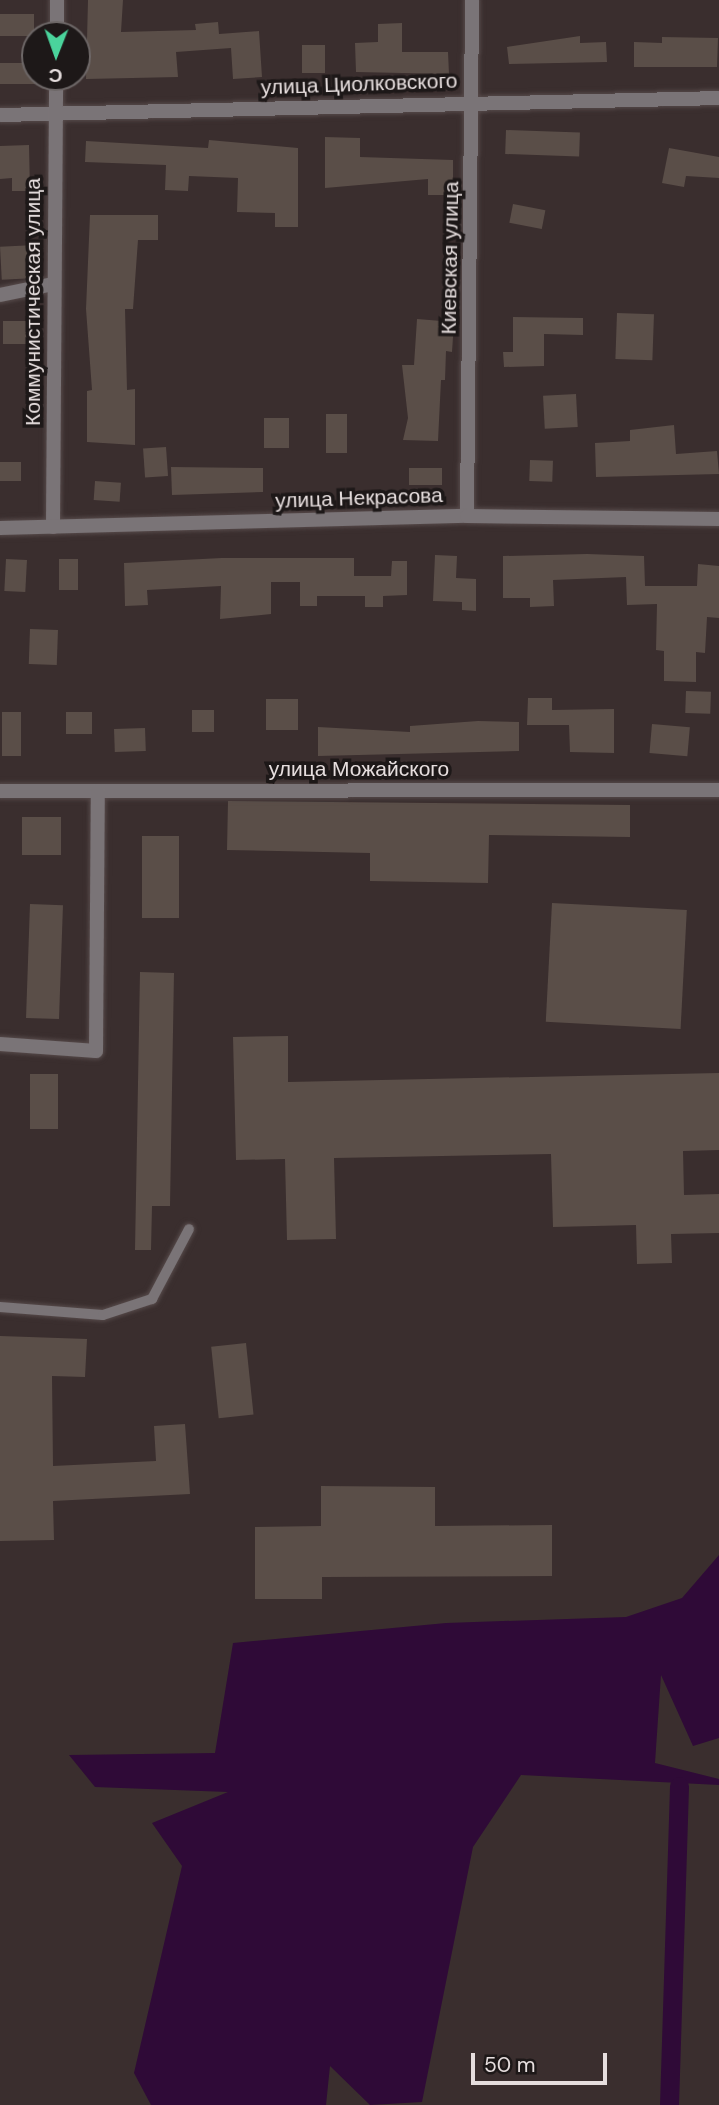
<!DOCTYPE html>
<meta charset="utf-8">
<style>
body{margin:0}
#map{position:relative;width:719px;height:2105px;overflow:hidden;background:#3a2e2e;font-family:"DM Sans",sans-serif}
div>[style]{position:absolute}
.water>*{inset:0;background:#2f0a37}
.canal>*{height:19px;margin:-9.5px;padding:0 9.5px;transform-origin:9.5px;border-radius:9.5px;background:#2f0a37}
.building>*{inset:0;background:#5a4e48;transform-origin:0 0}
.roads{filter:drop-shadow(0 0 2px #564a4a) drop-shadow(0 0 2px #564a4a)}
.lane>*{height:10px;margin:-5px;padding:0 5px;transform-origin:5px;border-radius:5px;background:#7a7477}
.street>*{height:14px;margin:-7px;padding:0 7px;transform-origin:7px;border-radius:7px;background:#7a7477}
span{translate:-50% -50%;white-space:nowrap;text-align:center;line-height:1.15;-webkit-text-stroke:7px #1d1818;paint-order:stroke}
.street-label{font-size:21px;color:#e6dede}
.north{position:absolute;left:21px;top:21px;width:70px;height:70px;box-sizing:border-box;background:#1d1818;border:2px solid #6d6767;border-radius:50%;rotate:181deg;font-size:19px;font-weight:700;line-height:28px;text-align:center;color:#e6dede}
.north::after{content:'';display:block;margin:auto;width:24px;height:32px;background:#4ad49c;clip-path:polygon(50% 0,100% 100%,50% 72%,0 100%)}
.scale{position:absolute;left:471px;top:2053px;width:136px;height:32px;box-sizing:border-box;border:4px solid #e6dede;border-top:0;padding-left:9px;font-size:21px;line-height:24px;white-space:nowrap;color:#e6dede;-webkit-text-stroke:5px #1d1818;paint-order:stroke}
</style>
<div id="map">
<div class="water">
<div style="clip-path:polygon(719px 1555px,719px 1738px,693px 1746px,661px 1675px,655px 1763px,719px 1779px,719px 1785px,521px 1775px,473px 1847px,422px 2102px,370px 2105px,330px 2066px,326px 2105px,151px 2105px,134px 2073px,182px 1866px,152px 1823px,228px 1792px,95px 1787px,69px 1755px,215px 1753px,233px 1643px,446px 1623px,626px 1617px,682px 1598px)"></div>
</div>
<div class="canal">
<div style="left:669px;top:2105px;width:319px;rotate:-88.2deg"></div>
</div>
<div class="building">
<div style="clip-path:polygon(88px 0,123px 0,121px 32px,196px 30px,195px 24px,218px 22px,219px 34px,259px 31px,262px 77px,233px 79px,231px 48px,176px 52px,178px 77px,86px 79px)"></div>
<div style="left:0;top:14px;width:34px;height:22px"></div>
<div style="clip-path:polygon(402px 23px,402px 52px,448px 52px,449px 74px,356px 72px,355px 43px,378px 42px,378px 24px)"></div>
<div style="clip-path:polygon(580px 36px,580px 43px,606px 42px,607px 62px,509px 64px,507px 47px)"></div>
<div style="clip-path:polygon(662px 37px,718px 38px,717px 67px,634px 67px,634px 42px,662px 43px)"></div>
<div style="left:325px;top:45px;width:28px;height:23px;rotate:90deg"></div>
<div style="left:0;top:63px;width:35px;height:21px"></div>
<div style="left:506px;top:130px;width:74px;height:24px;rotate:2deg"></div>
<div style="clip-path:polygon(325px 137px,360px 138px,360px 157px,453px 160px,453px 195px,428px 195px,428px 179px,325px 188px)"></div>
<div style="clip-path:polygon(209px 140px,298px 148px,298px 227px,275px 227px,275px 213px,237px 212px,238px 178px,189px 176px,188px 191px,165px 190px,166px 165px,85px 162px,86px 141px,208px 148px)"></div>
<div style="clip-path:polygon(29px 145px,30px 191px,12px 191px,12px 178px,0 179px,0 146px)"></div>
<div style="clip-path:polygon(669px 148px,719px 157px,719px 178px,686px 176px,684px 187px,662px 183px)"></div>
<div style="left:513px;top:204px;width:33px;height:19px;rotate:11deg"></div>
<div style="clip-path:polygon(90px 215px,158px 215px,158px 240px,138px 240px,133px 309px,125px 309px,127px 390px,135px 389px,135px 445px,87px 442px,87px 391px,92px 390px,86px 309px)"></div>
<div style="left:35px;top:245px;width:33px;height:35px;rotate:87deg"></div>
<div style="left:617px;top:313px;width:37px;height:46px;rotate:2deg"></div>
<div style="clip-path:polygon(513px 317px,583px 318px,583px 335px,544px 334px,544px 366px,504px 367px,503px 352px,513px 352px)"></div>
<div style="clip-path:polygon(417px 319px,454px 322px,452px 352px,446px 351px,445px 380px,441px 380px,438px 441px,403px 440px,408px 418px,402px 365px,414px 365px)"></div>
<div style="left:34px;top:321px;width:23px;height:31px;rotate:90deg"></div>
<div style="left:576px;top:394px;width:33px;height:33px;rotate:87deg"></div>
<div style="left:326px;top:414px;width:21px;height:39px"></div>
<div style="left:264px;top:418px;width:25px;height:30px"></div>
<div style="clip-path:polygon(674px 425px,676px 454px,717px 451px,719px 474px,596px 477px,595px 443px,630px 441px,630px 430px)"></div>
<div style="left:166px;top:447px;width:29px;height:23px;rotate:86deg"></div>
<div style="left:530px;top:460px;width:23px;height:21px;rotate:2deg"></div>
<div style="left:0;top:462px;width:21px;height:19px"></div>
<div style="clip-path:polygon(171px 467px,263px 468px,263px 492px,172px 495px)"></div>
<div style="left:409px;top:468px;width:33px;height:17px"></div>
<div style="left:95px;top:481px;width:26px;height:19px;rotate:4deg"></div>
<div style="clip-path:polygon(587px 554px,644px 556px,645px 586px,697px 586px,698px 564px,719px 566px,719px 618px,707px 617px,705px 653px,696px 652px,696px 682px,664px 681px,664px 651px,656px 650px,657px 604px,627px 605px,626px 577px,553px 580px,554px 606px,530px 607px,530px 598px,503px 598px,503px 556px)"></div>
<div style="clip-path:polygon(435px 555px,457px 556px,456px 578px,476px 579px,476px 611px,462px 610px,462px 602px,433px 601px)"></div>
<div style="clip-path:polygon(222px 558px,354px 558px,354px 576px,391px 576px,392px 561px,407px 561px,407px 595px,383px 596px,383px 607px,365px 607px,365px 596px,317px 596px,317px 606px,300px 606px,300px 582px,271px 582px,271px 614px,220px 619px,221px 586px,147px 590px,148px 605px,125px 606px,124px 563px)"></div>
<div style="left:6px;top:559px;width:21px;height:32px;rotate:3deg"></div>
<div style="left:59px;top:559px;width:19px;height:31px"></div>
<div style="left:30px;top:629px;width:28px;height:35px;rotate:2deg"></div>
<div style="left:686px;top:691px;width:25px;height:22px;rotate:2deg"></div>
<div style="clip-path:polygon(528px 698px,552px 698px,552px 710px,614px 709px,614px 753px,570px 752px,569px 725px,527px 725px)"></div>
<div style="left:266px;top:699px;width:32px;height:31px"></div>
<div style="left:192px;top:710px;width:22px;height:22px"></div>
<div style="left:2px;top:712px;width:19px;height:44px"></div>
<div style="left:66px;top:712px;width:26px;height:22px"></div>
<div style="clip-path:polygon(478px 721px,519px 722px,519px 751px,318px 756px,318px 727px,410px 732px,410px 726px)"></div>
<div style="left:652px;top:724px;width:38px;height:29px;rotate:5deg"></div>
<div style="left:145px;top:728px;width:23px;height:31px;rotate:88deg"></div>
<div style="clip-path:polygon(228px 801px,630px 805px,630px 837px,489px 835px,488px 883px,370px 881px,370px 853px,227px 850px)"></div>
<div style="left:22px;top:817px;width:39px;height:38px"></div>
<div style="left:142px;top:836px;width:37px;height:82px"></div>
<div style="left:552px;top:903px;width:135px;height:119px;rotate:3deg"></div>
<div style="left:30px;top:904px;width:33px;height:114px;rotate:2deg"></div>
<div style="clip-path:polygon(140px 972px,174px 973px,170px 1206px,152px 1206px,151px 1250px,135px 1250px)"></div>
<div style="clip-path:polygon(288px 1036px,288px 1082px,719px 1073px,719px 1150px,683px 1151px,684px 1195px,719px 1194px,719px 1233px,671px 1234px,672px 1263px,637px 1264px,636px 1225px,553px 1227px,551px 1154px,334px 1158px,336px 1239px,287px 1240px,285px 1159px,236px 1160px,233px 1037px)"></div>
<div style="left:30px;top:1074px;width:28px;height:55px"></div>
<div style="clip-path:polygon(0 1336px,87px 1339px,85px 1377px,52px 1376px,53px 1466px,156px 1461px,154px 1426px,185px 1424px,190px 1494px,53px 1501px,54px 1540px,0 1541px)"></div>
<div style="left:246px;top:1343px;width:72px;height:35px;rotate:84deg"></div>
<div style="clip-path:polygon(321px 1486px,435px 1487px,435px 1526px,552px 1525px,552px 1576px,322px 1577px,322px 1599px,255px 1599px,255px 1527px,321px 1526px)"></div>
</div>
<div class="roads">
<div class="lane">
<div style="left:0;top:1307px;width:103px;rotate:4.4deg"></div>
<div style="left:103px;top:1315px;width:52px;rotate:-18.1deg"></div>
<div style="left:152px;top:1299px;width:79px;rotate:-62.1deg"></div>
</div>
<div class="street">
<div style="left:57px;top:35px;width:35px;rotate:-90deg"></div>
<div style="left:0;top:115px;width:719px;rotate:-1.35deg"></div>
<div style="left:0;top:295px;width:54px;rotate:-11.7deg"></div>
<div style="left:467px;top:516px;width:516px;rotate:-89.44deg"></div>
<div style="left:53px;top:527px;width:450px;rotate:-89.6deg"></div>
<div style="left:0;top:528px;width:467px;rotate:-1.5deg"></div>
<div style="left:467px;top:516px;width:252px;rotate:0.7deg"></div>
<div style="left:0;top:791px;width:719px;rotate:-0.08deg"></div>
<div style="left:0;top:1044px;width:96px;rotate:4.2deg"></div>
<div style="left:96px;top:1051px;width:260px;rotate:-89.6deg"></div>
</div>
</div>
<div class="street-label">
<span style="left:359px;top:84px;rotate:-2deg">улица Циолковского</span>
<span style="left:450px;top:258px;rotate:-89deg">Киевская улица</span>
<span style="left:33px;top:302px;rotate:-90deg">Коммунистическая улица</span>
<span style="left:359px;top:498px;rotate:-2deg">улица Некрасова</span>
<span style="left:359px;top:769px">улица Можайского</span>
</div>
<div class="north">С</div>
<div class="scale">50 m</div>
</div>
